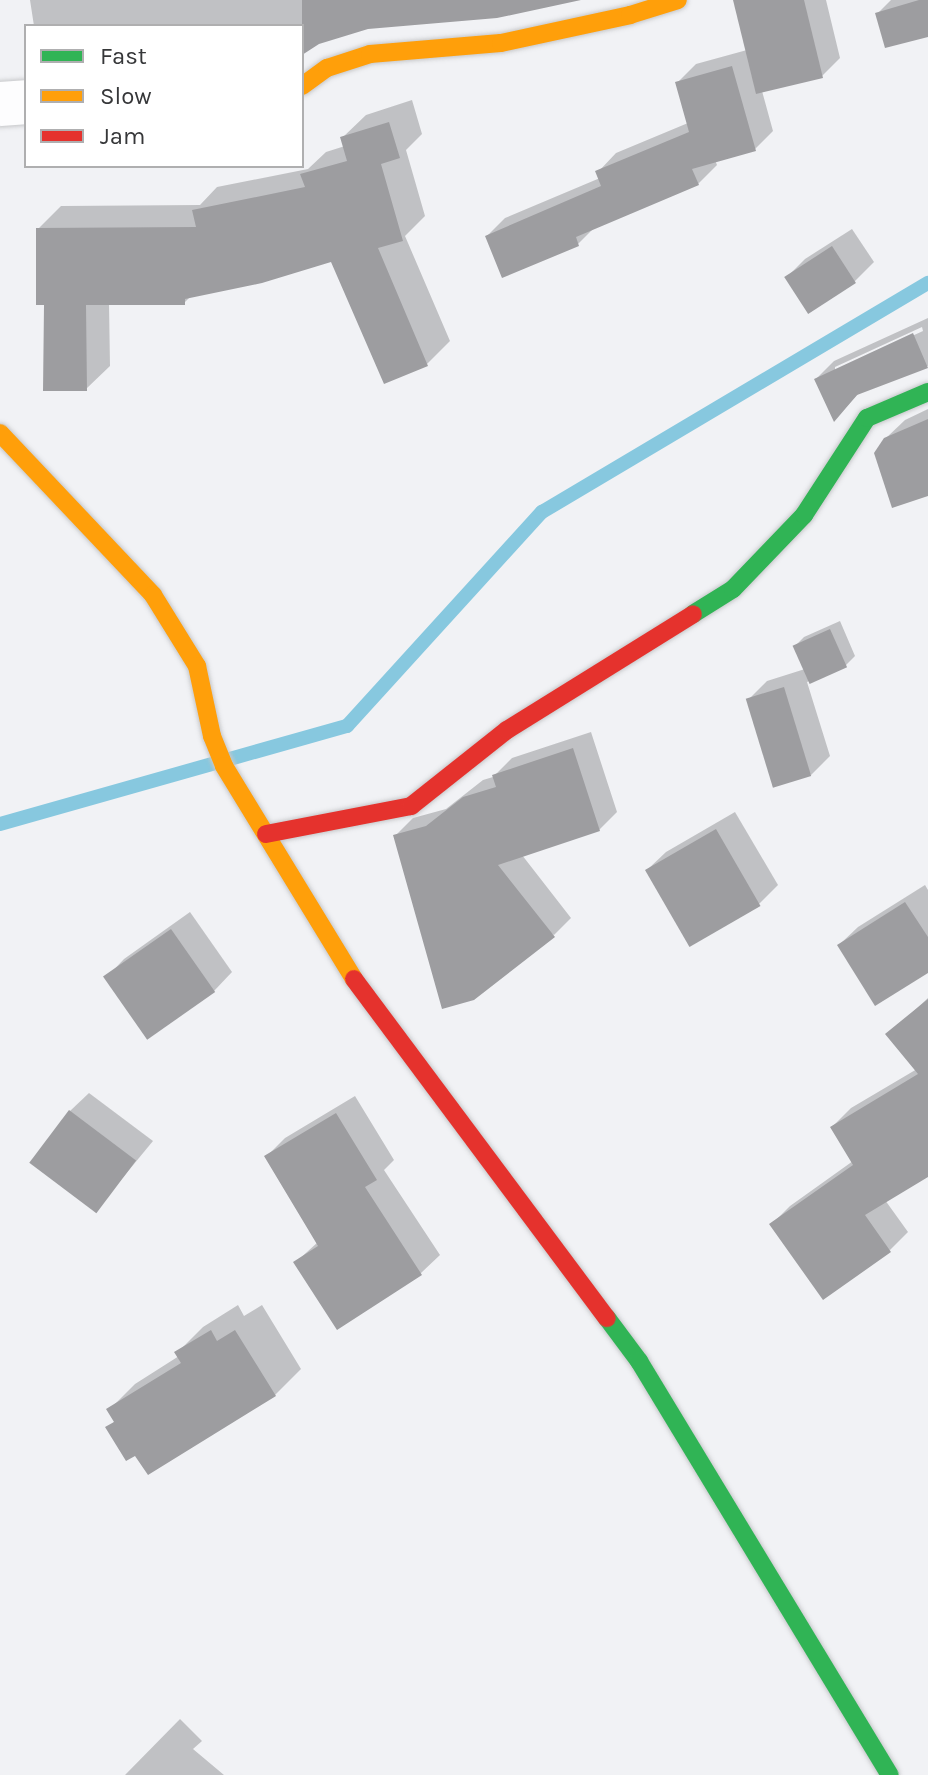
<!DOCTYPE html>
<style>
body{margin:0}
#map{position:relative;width:928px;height:1775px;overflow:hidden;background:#f1f2f5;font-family:Karla,sans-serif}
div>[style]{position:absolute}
.shadow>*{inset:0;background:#0003}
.stream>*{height:14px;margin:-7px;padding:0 7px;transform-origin:7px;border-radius:7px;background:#87c8df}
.building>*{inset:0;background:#9d9da0;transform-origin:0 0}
.roads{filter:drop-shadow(0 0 2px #c7c8ca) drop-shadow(0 0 2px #c7c8ca)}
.street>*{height:44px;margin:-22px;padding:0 22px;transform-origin:22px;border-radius:22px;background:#fdfdfe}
.fast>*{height:18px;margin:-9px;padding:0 9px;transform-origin:9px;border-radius:9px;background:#30b455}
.slow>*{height:18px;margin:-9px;padding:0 9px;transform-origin:9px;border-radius:9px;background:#ff9f0a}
.jam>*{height:18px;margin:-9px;padding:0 9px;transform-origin:9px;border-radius:9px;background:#e5322d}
span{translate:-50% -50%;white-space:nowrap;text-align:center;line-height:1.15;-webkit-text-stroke:8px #fff;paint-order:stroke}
.legend{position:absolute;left:24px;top:24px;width:280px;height:144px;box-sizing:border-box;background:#fff;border:2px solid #afafb0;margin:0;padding:10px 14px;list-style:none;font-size:24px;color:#363739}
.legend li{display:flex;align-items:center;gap:16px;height:40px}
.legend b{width:40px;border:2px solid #afafb0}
</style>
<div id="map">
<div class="shadow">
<div style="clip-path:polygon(30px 0,572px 0,362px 28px,318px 43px,302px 53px,302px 26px,34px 26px)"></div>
<div style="clip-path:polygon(741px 0,826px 0,840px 58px,822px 76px,762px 91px,773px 131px,755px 149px,715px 160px,717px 165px,698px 184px,595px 227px,578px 244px,487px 236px,505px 218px,600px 178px,598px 172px,616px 153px,688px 123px,677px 83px,696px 64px,747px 50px)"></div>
<div style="clip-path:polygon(891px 0,928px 0,928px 37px,878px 13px)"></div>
<div style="clip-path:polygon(412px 100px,422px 134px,406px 150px,425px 216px,405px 236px,450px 341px,427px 364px,332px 260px,191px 296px,184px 303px,109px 303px,110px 366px,86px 389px,46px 303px,38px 229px,61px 206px,200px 205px,217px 187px,308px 169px,326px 152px,345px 146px,342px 138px,366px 115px)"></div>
<div style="clip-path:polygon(852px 229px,874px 262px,855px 281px,808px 311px,787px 277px,805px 259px)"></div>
<div style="clip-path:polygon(evenodd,928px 318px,928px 366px,861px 391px,835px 419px,816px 379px,834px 361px,928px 318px,922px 327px,923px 331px,835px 371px,835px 367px,922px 327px)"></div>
<div style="clip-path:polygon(928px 409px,928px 493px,885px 439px,905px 420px)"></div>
<div style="clip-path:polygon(840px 621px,855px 656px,846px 665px,807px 682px,830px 756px,811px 775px,748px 700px,767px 681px,805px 669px,795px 646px,804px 637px)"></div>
<div style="clip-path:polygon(591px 732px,617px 812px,599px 830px,522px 855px,571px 918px,554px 935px,396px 835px,413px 818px,446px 809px,483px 780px,493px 777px,512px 758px)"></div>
<div style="clip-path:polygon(735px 812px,778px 885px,759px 904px,690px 943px,647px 870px,666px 852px)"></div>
<div style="clip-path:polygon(925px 885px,928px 890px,928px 971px,839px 945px,858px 927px)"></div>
<div style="clip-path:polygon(190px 912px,232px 972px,214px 991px,106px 978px,124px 959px)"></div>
<div style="clip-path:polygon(928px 998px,928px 1174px,885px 1200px,908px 1232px,890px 1250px,771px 1225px,790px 1206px,853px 1161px,832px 1127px,851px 1108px,917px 1069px,888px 1035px)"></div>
<div style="clip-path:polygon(89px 1093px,153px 1141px,96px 1210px,70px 1111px)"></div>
<div style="clip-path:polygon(355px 1096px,394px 1160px,384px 1170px,440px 1255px,421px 1273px,338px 1327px,296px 1262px,318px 1242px,266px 1157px,285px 1138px)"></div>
<div style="clip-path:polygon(238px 1305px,244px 1316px,262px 1305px,301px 1369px,275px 1395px,136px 1453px,108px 1428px,116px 1420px,109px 1410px,135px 1384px,179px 1356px,177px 1353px,203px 1327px)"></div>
<div style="clip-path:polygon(180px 1719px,202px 1741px,193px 1749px,224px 1775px,125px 1775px)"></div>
</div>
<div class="stream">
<div style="left:0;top:824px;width:361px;rotate:-15.8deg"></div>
<div style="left:347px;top:726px;width:290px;rotate:-47.7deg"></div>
<div style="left:542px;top:512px;width:449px;rotate:-30.7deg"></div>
</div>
<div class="building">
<div style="clip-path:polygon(302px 0,581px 0,497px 18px,368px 29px,319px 44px,302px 55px)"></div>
<div style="clip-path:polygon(733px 0,804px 0,823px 78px,756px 94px)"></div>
<div style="clip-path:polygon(919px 0,928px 0,928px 37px,885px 48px,875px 13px)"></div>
<div style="clip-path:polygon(732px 66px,756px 151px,692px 169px,699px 185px,576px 237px,579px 246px,502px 278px,485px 236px,601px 186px,595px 171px,689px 132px,675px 82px)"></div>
<div style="clip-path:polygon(389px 122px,400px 158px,381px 164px,403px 241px,378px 248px,428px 366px,384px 384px,331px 262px,262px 283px,185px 299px,185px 305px,86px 305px,87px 391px,43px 391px,44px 305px,36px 305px,36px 228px,196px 227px,192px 210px,305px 187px,300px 174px,347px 161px,340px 137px)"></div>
<div style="left:832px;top:246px;width:44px;height:57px;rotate:57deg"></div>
<div style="clip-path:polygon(913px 333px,928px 368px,857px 395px,834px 422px,814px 379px)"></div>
<div style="clip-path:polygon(928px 419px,928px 496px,892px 508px,874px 453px,884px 438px)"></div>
<div style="left:830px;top:629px;width:42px;height:41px;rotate:66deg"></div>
<div style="left:784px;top:687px;width:93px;height:40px;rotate:73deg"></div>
<div style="clip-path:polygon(573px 748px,600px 831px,498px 865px,555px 937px,474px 1000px,442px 1009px,393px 835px,426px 826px,463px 797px,496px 787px,492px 775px)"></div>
<div style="left:716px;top:829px;width:89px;height:82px;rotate:60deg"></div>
<div style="clip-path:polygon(905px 902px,928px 937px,928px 973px,875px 1006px,837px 945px)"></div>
<div style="left:171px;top:929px;width:77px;height:83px;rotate:55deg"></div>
<div style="clip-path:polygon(928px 999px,928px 1177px,865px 1215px,891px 1252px,823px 1300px,769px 1224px,853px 1165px,830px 1127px,918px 1074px,885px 1034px)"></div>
<div style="left:69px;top:1110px;width:84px;height:66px;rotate:37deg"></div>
<div style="clip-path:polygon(336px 1113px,377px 1180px,365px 1187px,422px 1275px,337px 1330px,293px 1262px,318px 1246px,264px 1156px)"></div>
<div style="clip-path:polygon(211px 1330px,217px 1341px,235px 1330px,276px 1396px,148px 1475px,135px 1456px,126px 1461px,105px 1427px,114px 1422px,106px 1409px,181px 1363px,174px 1352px)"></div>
</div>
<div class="roads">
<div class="street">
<div style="left:0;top:104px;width:26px;rotate:-4deg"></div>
</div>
<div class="fast">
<div style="left:693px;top:614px;width:47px;rotate:-32deg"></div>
<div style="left:733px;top:589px;width:103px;rotate:-46.2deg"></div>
<div style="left:804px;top:515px;width:116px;rotate:-57deg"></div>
<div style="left:867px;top:418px;width:66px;rotate:-23.1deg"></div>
<div style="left:607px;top:1318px;width:54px;rotate:53.3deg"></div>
<div style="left:639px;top:1361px;width:484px;rotate:58.8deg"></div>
</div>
<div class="slow">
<div style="left:302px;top:86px;width:31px;rotate:-36deg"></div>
<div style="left:327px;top:68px;width:45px;rotate:-18deg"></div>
<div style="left:370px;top:54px;width:131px;rotate:-4.8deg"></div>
<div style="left:501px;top:43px;width:132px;rotate:-12.2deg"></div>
<div style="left:630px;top:15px;width:50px;rotate:-17.4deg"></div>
<div style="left:0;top:433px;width:223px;rotate:46.6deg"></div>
<div style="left:153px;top:595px;width:84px;rotate:58.2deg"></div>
<div style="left:197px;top:666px;width:72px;rotate:77.9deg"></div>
<div style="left:212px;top:736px;width:32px;rotate:68deg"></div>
<div style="left:224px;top:766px;width:250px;rotate:58.6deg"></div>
</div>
<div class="jam">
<div style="left:266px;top:834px;width:148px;rotate:-10.9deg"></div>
<div style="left:411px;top:806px;width:122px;rotate:-38.4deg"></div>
<div style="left:507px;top:730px;width:219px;rotate:-31.9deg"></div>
<div style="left:354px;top:979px;width:423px;rotate:53.3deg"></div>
</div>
</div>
<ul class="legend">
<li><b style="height:10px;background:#30b455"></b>Fast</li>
<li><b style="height:10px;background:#ff9f0a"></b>Slow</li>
<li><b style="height:10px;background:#e5322d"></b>Jam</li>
</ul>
</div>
